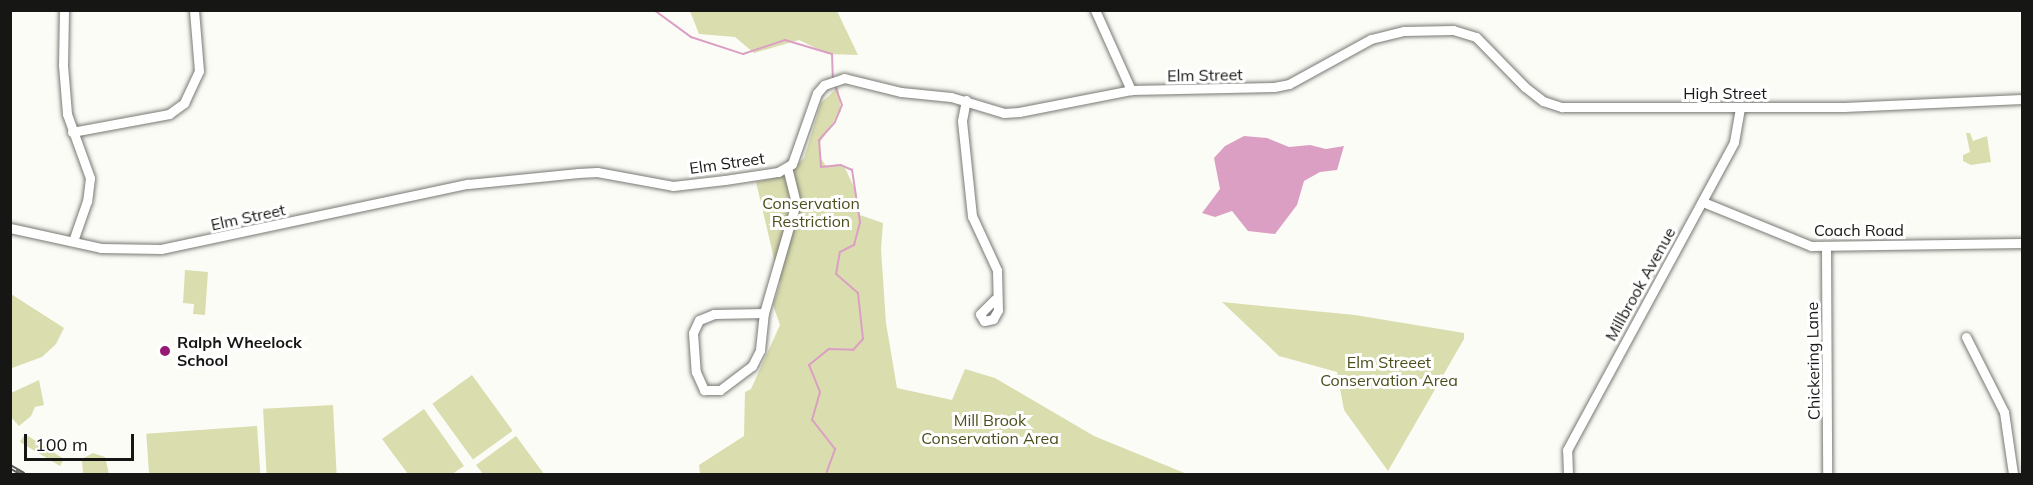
<!DOCTYPE html>
<style>
body{margin:0}
#map{position:relative;width:2033px;height:485px;overflow:hidden;background:#fcfcf7;font-family:Mulish,sans-serif}
div>[style]{position:absolute}
.green>*{inset:0;background:#daddae;transform-origin:0 0}
.water>*{inset:0;background:#dc9fc4}
.stream>*{height:2px;margin:-1px;padding:0 1px;transform-origin:1px;border-radius:1px;background:#dc9fc4}
.roads{filter:drop-shadow(0 0 2px #797974) drop-shadow(0 0 2px #797974)}
.minor>*{height:9px;margin:-4.5px;padding:0 4.5px;transform-origin:4.5px;border-radius:4.5px;background:#fff}
.rail>*{height:4.5px;margin-top:-2.25px;transform-origin:0;background:repeating-linear-gradient(90deg,#fff 0 7px,#595957 0 14px);box-sizing:border-box;border-block:2px solid #595957}
.dots>*{width:16px;height:16px;translate:-50% -50%;box-sizing:border-box;border:3px solid #fff;border-radius:50%}
span{translate:-50% -50%;white-space:nowrap;text-align:center;line-height:1.15;-webkit-text-stroke:6px #fff;paint-order:stroke}
.street-label{font-size:16px;color:#161614}
.park-label{font-size:16px;color:#4d4e1c}
.poi-label{font-size:16px;color:#161614;font-weight:700}
.left{translate:0 -50%;text-align:left}
.frame{position:absolute;inset:0;border:12px solid #161614;pointer-events:none}
.scale{position:absolute;left:24px;top:434px;width:110px;height:27px;box-sizing:border-box;border:3px solid #161614;border-top:0;padding-left:8px;font-size:18px;line-height:21px;white-space:nowrap;color:#161614;-webkit-text-stroke:4px #fff;paint-order:stroke}
</style>
<div id="map">
<div class="green">
<div style="clip-path:polygon(690px 11px,837px 11px,858px 55px,828px 54px,799px 40px,754px 53px,735px 37px,699px 34px)"></div>
<div style="clip-path:polygon(838px 87px,841px 111px,820px 142px,820px 157px,826px 166px,839px 164px,845px 168px,855px 189px,860px 215px,883px 223px,881px 249px,886px 323px,897px 388px,952px 400px,965px 369px,995px 378px,1094px 436px,1187px 474px,700px 474px,699px 465px,744px 436px,745px 392px,751px 389px,780px 325px,773px 305px,780px 284px,756px 182px,787px 175px,804px 158px,821px 103px)"></div>
<div style="clip-path:polygon(1966px 133px,1970px 133px,1973px 141px,1987px 136px,1991px 162px,1971px 165px,1963px 161px,1963px 155px,1970px 152px)"></div>
<div style="clip-path:polygon(185px 270px,208px 272px,205px 315px,193px 314px,194px 304px,183px 303px)"></div>
<div style="clip-path:polygon(11px 294px,64px 328px,56px 344px,42px 357px,12px 368px)"></div>
<div style="clip-path:polygon(1222px 302px,1355px 315px,1464px 333px,1464px 339px,1388px 471px,1344px 410px,1337px 372px,1279px 356px)"></div>
<div style="left:472px;top:375px;width:69px;height:49px;rotate:54deg"></div>
<div style="clip-path:polygon(39px 380px,44px 405px,35px 407px,31px 416px,19px 426px,11px 417px,11px 393px)"></div>
<div style="left:333px;top:405px;width:69px;height:70px;rotate:87deg"></div>
<div style="clip-path:polygon(424px 409px,464px 466px,452px 474px,408px 474px,382px 439px)"></div>
<div style="left:257px;top:426px;width:48px;height:111px;rotate:86deg"></div>
<div style="clip-path:polygon(25px 434px,64px 459px,60px 466px,20px 442px)"></div>
<div style="clip-path:polygon(516px 436px,544px 474px,483px 474px,476px 465px)"></div>
<div style="clip-path:polygon(93px 453px,105px 457px,109px 474px,83px 474px,82px 459px)"></div>
</div>
<div class="water">
<div style="clip-path:polygon(1244px 136px,1267px 138px,1289px 147px,1310px 145px,1326px 149px,1344px 146px,1337px 170px,1320px 172px,1304px 181px,1297px 205px,1275px 234px,1248px 231px,1232px 211px,1215px 217px,1202px 213px,1220px 189px,1214px 158px,1225px 146px)"></div>
</div>
<div class="stream">
<div style="left:654px;top:10px;width:46px;rotate:36.1deg"></div>
<div style="left:691px;top:37px;width:55px;rotate:18.1deg"></div>
<div style="left:743px;top:54px;width:44px;rotate:-18.4deg"></div>
<div style="left:785px;top:40px;width:49px;rotate:16.6deg"></div>
<div style="left:832px;top:54px;width:23px;rotate:88deg"></div>
<div style="left:826px;top:474px;width:27px;rotate:-70deg"></div>
<div style="left:835px;top:449px;width:37px;rotate:-128deg"></div>
<div style="left:812px;top:420px;width:29px;rotate:-74deg"></div>
<div style="left:820px;top:392px;width:29px;rotate:-112deg"></div>
<div style="left:809px;top:365px;width:26px;rotate:-39deg"></div>
<div style="left:829px;top:349px;width:24px;rotate:2deg"></div>
<div style="left:853px;top:350px;width:15px;rotate:-48deg"></div>
<div style="left:863px;top:339px;width:46px;rotate:-96.2deg"></div>
<div style="left:858px;top:293px;width:29px;rotate:-139deg"></div>
<div style="left:836px;top:274px;width:22px;rotate:-80deg"></div>
<div style="left:840px;top:252px;width:16px;rotate:-27deg"></div>
<div style="left:854px;top:245px;width:24px;rotate:-75deg"></div>
<div style="left:860px;top:222px;width:53px;rotate:-98.7deg"></div>
<div style="left:852px;top:170px;width:12px;rotate:-156deg"></div>
<div style="left:841px;top:165px;width:20px;rotate:174deg"></div>
<div style="left:821px;top:167px;width:27px;rotate:-94deg"></div>
<div style="left:819px;top:140px;width:24px;rotate:-48deg"></div>
<div style="left:835px;top:122px;width:18px;rotate:-68deg"></div>
<div style="left:842px;top:105px;width:20px;rotate:-110deg"></div>
</div>
<div class="roads">
<div class="minor">
<div style="left:64px;top:10px;width:55px;rotate:91deg"></div>
<div style="left:63px;top:65px;width:49px;rotate:85.3deg"></div>
<div style="left:67px;top:114px;width:68px;rotate:70.2deg"></div>
<div style="left:90px;top:178px;width:23px;rotate:97deg"></div>
<div style="left:87px;top:201px;width:42px;rotate:109.3deg"></div>
<div style="left:1095px;top:10px;width:88px;rotate:65.8deg"></div>
<div style="left:966px;top:100px;width:21px;rotate:101deg"></div>
<div style="left:962px;top:121px;width:96px;rotate:84deg"></div>
<div style="left:972px;top:216px;width:60px;rotate:65.2deg"></div>
<div style="left:997px;top:270px;width:40px;rotate:88.6deg"></div>
<div style="left:998px;top:310px;width:10px;rotate:119deg"></div>
<div style="left:993px;top:319px;width:9px;rotate:167deg"></div>
<div style="left:984px;top:321px;width:8px;rotate:-120deg"></div>
<div style="left:980px;top:314px;width:21px;rotate:-45deg"></div>
<div style="left:72px;top:132px;width:99px;rotate:-10.5deg"></div>
<div style="left:169px;top:114px;width:19px;rotate:-36deg"></div>
<div style="left:184px;top:103px;width:35px;rotate:-65deg"></div>
<div style="left:199px;top:71px;width:61px;rotate:-94.7deg"></div>
<div style="left:1703px;top:202px;width:117px;rotate:22.2deg"></div>
<div style="left:1811px;top:246px;width:211px;rotate:-0.8deg"></div>
<div style="left:10px;top:228px;width:93px;rotate:12.4deg"></div>
<div style="left:101px;top:248px;width:60px;rotate:1deg"></div>
<div style="left:161px;top:249px;width:314px;rotate:-12deg"></div>
<div style="left:468px;top:184px;width:111px;rotate:-5.7deg"></div>
<div style="left:578px;top:173px;width:19px;rotate:-3deg"></div>
<div style="left:597px;top:172px;width:77px;rotate:10.4deg"></div>
<div style="left:673px;top:186px;width:52px;rotate:-6.6deg"></div>
<div style="left:725px;top:180px;width:54px;rotate:-8.6deg"></div>
<div style="left:778px;top:172px;width:16px;rotate:-30deg"></div>
<div style="left:792px;top:164px;width:75px;rotate:-70.6deg"></div>
<div style="left:817px;top:93px;width:11px;rotate:-49deg"></div>
<div style="left:824px;top:85px;width:21px;rotate:-19deg"></div>
<div style="left:844px;top:78px;width:59px;rotate:13.8deg"></div>
<div style="left:901px;top:92px;width:50px;rotate:5.7deg"></div>
<div style="left:951px;top:97px;width:55px;rotate:16.8deg"></div>
<div style="left:1004px;top:113px;width:15px;rotate:-4deg"></div>
<div style="left:1019px;top:112px;width:114px;rotate:-11.1deg"></div>
<div style="left:1131px;top:90px;width:143px;rotate:-1.2deg"></div>
<div style="left:1274px;top:87px;width:15px;rotate:-11deg"></div>
<div style="left:1289px;top:84px;width:94px;rotate:-28.8deg"></div>
<div style="left:1371px;top:39px;width:34px;rotate:-14deg"></div>
<div style="left:1404px;top:31px;width:49px;rotate:-1.2deg"></div>
<div style="left:1453px;top:30px;width:24px;rotate:17deg"></div>
<div style="left:1476px;top:37px;width:70px;rotate:45.6deg"></div>
<div style="left:1525px;top:87px;width:23px;rotate:38deg"></div>
<div style="left:1543px;top:101px;width:20px;rotate:18deg"></div>
<div style="left:1562px;top:107px;width:282px"></div>
<div style="left:1844px;top:107px;width:178px;rotate:-2.6deg"></div>
<div style="left:1826px;top:247px;width:227px;rotate:89.7deg"></div>
<div style="left:764px;top:313px;width:50px;rotate:178.9deg"></div>
<div style="left:714px;top:314px;width:16px;rotate:158deg"></div>
<div style="left:699px;top:320px;width:14px;rotate:115deg"></div>
<div style="left:693px;top:333px;width:39px;rotate:86deg"></div>
<div style="left:696px;top:372px;width:20px;rotate:66deg"></div>
<div style="left:704px;top:390px;width:16px"></div>
<div style="left:720px;top:390px;width:40px;rotate:-37deg"></div>
<div style="left:752px;top:366px;width:18px;rotate:-63deg"></div>
<div style="left:760px;top:350px;width:37px;rotate:-84deg"></div>
<div style="left:764px;top:313px;width:115px;rotate:-73.8deg"></div>
<div style="left:796px;top:203px;width:36px;rotate:-104deg"></div>
<div style="left:1966px;top:337px;width:84px;rotate:63.1deg"></div>
<div style="left:2004px;top:412px;width:63px;rotate:81.7deg"></div>
<div style="left:1568px;top:474px;width:24px;rotate:-92deg"></div>
<div style="left:1567px;top:450px;width:350px;rotate:-61.5deg"></div>
<div style="left:1734px;top:142px;width:34px;rotate:-80deg"></div>
</div>
</div>
<div class="rail">
<div style="left:10px;top:466px;width:16px;rotate:30deg"></div>
</div>
<div class="dots">
<div style="left:165px;top:351px;background:#951873"></div>
</div>
<div class="street-label">
<span style="left:1205px;top:75px;rotate:-1deg">Elm Street</span>
<span style="left:1725px;top:93px">High Street</span>
<span style="left:727px;top:163px;rotate:-8deg">Elm Street</span>
<span style="left:248px;top:217px;rotate:-12deg">Elm Street</span>
<span style="left:1859px;top:230px">Coach Road</span>
<span style="left:1640px;top:284px;rotate:-61deg">Millbrook Avenue</span>
<span style="left:1813px;top:361px;rotate:-91deg">Chickering Lane</span>
</div>
<div class="park-label">
<span style="left:811px;top:212px">Conservation<br>Restriction</span>
<span style="left:1389px;top:371px">Elm Streeet<br>Conservation Area</span>
<span style="left:990px;top:429px">Mill Brook<br>Conservation Area</span>
</div>
<div class="poi-label">
<span class="left" style="left:177px;top:351px">Ralph Wheelock<br>School</span>
</div>
<div class="frame"></div>
<div class="scale">100 m</div>
</div>
